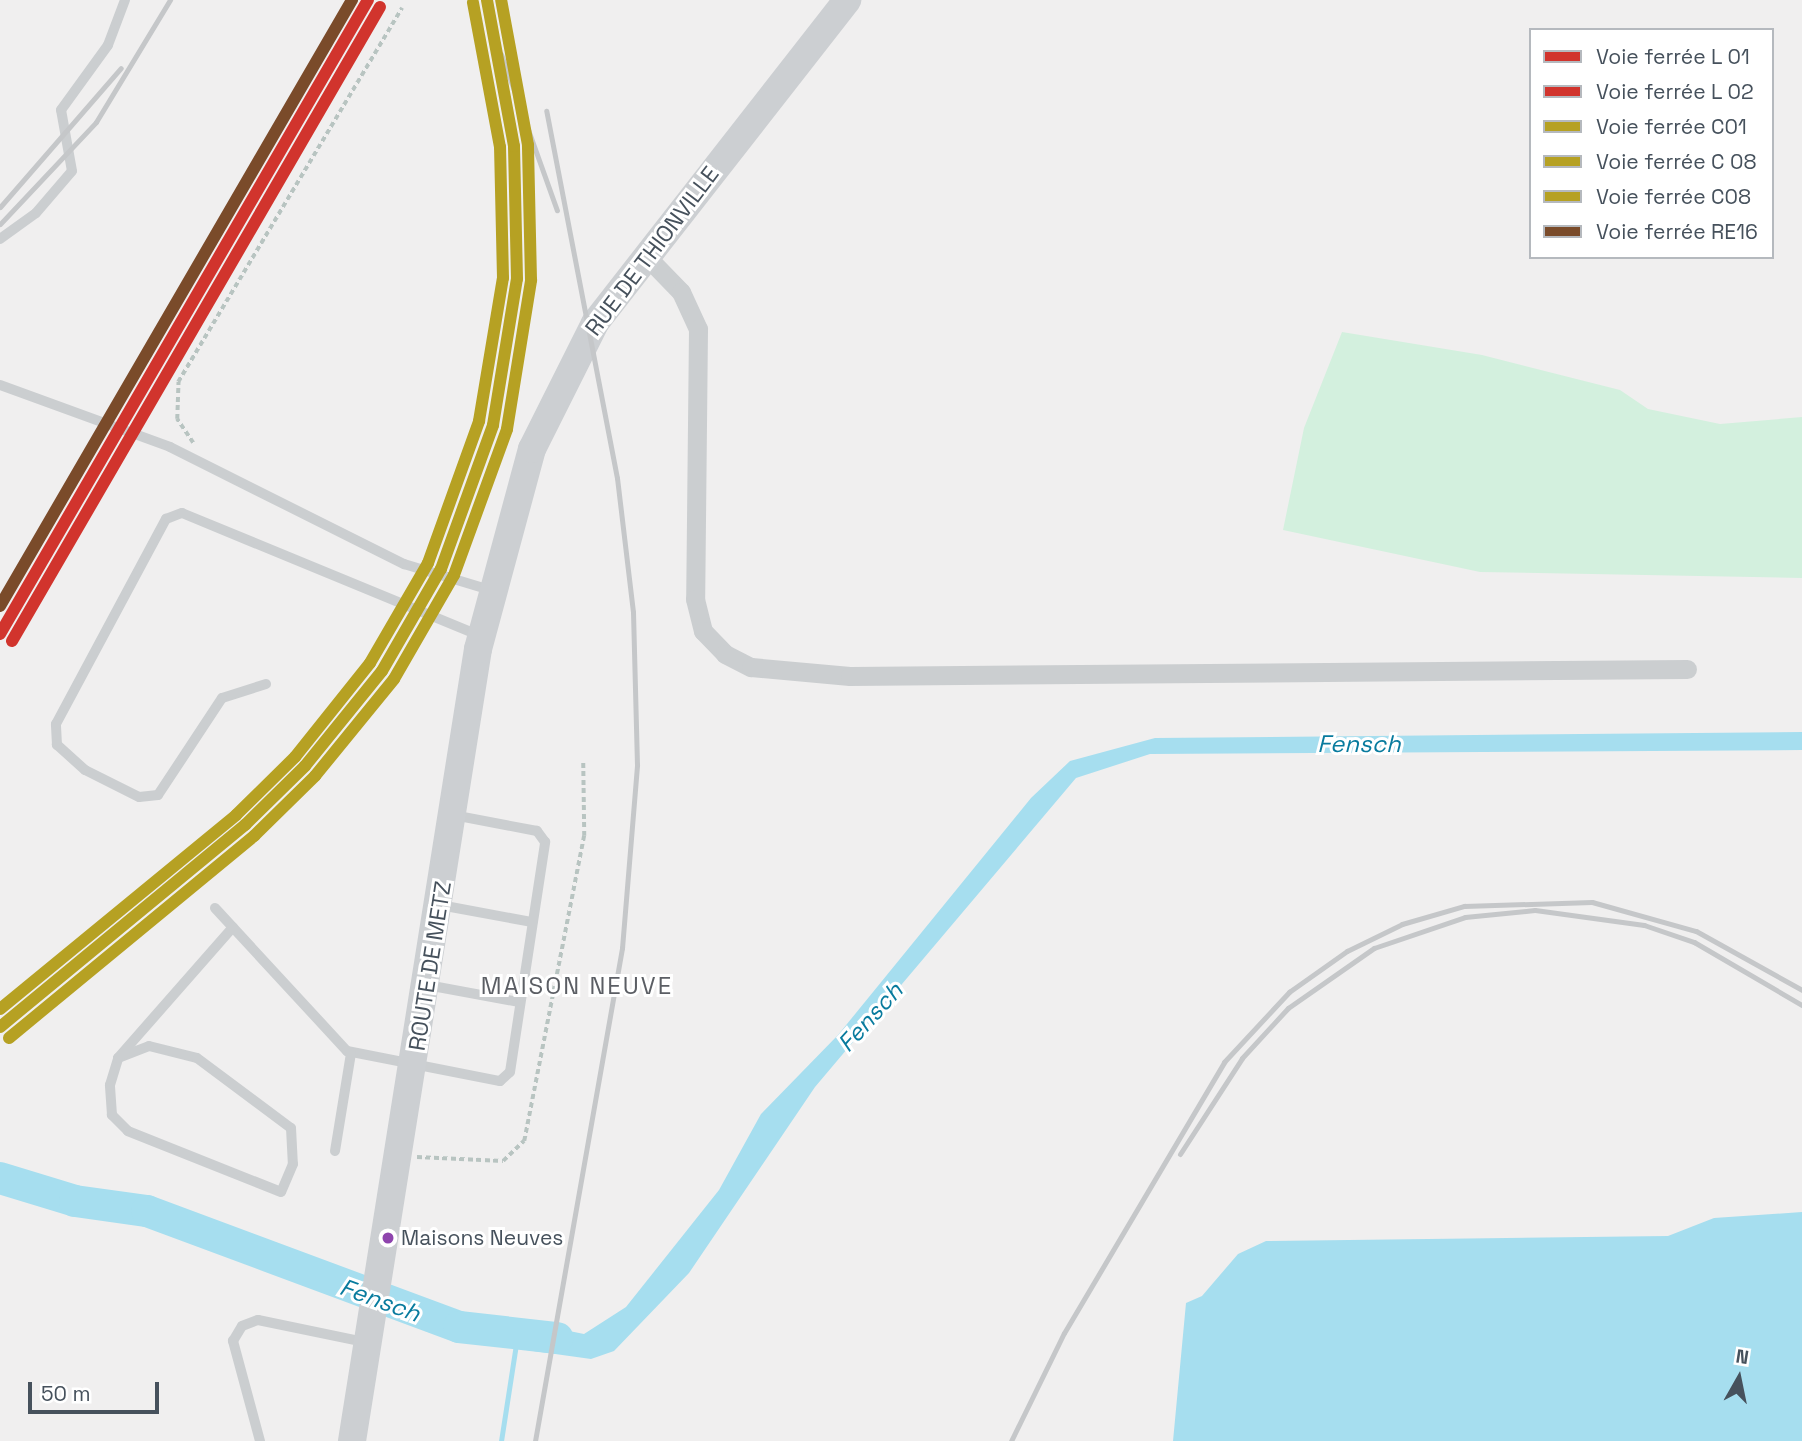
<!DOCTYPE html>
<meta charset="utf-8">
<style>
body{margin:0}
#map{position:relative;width:1802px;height:1441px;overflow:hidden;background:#f0efef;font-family:"Space Grotesk",sans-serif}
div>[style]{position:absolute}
.green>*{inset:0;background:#d3f0de}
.water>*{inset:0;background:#a6deef}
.stream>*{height:5px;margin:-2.5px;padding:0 2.5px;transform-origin:2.5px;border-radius:2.5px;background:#a6deef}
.river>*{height:32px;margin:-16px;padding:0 16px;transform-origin:16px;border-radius:16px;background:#a6deef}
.path>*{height:3.5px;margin-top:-1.75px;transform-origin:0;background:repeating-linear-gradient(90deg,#b8c4c1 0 5px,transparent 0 8.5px)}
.lane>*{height:10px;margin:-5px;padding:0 5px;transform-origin:5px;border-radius:5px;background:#cbced0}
.street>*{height:19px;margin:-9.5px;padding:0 9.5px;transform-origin:9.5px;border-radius:9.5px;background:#cbced0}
.secondary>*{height:28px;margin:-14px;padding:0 14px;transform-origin:14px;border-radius:14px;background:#cccfd2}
.rail>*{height:5px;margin:-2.5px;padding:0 2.5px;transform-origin:2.5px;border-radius:2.5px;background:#c5c7c9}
.rail-1>*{height:12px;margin:-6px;padding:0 6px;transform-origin:6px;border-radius:6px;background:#d1342d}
.rail-2>*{height:12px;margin:-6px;padding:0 6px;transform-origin:6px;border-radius:6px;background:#d1342d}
.rail-3>*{height:12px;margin:-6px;padding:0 6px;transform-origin:6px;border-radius:6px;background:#b6a123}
.rail-4>*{height:12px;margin:-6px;padding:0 6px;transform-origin:6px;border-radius:6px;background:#b6a123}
.rail-5>*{height:12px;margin:-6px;padding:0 6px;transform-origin:6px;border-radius:6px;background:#b6a123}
.rail-6>*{height:12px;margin:-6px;padding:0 6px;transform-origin:6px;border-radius:6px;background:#7a4b2a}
.dots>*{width:19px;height:19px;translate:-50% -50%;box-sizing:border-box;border:4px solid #fff;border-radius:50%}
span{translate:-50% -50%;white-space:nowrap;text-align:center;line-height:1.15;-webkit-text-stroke:6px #fff;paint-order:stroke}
.bus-label{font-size:21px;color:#46515c}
.left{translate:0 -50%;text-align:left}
.street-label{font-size:23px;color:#46515c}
.water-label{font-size:24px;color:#087b9e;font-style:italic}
.neighbourhood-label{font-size:24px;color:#5b5e64;letter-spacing:2px}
.legend{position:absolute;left:1529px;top:28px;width:245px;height:231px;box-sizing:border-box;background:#fff;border:2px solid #b5b9be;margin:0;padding:9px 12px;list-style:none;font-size:21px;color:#46515c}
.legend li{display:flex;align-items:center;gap:14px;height:35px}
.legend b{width:35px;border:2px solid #b5b9be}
.north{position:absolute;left:1704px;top:1343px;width:70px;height:70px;-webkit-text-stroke:5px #fff;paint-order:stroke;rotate:9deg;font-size:19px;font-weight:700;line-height:28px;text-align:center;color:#46515c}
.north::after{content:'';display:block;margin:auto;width:24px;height:32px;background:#46515c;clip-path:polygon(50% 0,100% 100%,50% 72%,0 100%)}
.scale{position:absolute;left:28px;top:1382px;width:131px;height:32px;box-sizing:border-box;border:4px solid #46515c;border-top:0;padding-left:9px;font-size:21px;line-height:24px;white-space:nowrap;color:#46515c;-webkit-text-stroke:5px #fff;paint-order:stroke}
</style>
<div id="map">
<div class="green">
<div style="clip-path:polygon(1342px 332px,1482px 355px,1620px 390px,1648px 409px,1720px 424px,1802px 417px,1802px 578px,1480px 572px,1283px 530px,1304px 428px)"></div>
</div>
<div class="water">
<div style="clip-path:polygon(1802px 732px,1802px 750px,1150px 754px,1076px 778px,815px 1087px,689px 1273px,614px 1351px,591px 1359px,512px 1348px,515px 1320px,584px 1334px,626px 1307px,719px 1190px,761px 1114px,838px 1035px,1031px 798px,1070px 761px,1155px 738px)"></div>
<div style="clip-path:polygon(1802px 1212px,1802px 1441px,1173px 1441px,1186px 1303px,1202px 1296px,1238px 1254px,1266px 1241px,1668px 1236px,1714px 1218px)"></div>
</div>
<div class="stream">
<div style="left:501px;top:1441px;width:98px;rotate:-81.2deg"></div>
</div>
<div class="river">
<div style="left:0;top:1178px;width:78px;rotate:17deg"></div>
<div style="left:75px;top:1201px;width:73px;rotate:7.9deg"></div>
<div style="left:147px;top:1211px;width:333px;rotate:20.4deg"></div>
<div style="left:459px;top:1327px;width:99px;rotate:6.4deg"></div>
</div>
<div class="path">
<div style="left:193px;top:443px;width:29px;rotate:-124deg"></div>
<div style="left:177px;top:419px;width:37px;rotate:-88deg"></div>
<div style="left:178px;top:382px;width:436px;rotate:-59.1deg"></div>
<div style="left:417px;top:1157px;width:86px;rotate:2.7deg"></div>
<div style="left:503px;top:1161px;width:29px;rotate:-44deg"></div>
<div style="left:524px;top:1141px;width:311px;rotate:-78.9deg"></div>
<div style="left:584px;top:836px;width:75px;rotate:-90.8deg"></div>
</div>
<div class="lane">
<div style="left:0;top:239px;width:44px;rotate:-35.8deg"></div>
<div style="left:36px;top:213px;width:55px;rotate:-49.4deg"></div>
<div style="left:72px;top:171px;width:62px;rotate:-100.2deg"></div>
<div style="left:61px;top:110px;width:80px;rotate:-54.1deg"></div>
<div style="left:108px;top:45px;width:48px;rotate:-69.3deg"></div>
<div style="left:0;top:385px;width:181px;rotate:20deg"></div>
<div style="left:170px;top:447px;width:262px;rotate:26.6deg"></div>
<div style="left:404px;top:564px;width:90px;rotate:16.8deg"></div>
<div style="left:266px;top:684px;width:46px;rotate:162.3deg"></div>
<div style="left:222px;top:698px;width:116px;rotate:123.4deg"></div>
<div style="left:158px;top:795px;width:19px;rotate:174deg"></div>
<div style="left:139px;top:797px;width:60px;rotate:-153.4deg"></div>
<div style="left:85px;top:770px;width:38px;rotate:-138deg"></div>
<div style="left:57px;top:745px;width:21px;rotate:-93deg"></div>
<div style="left:56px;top:724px;width:233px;rotate:-61.8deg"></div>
<div style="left:166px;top:519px;width:17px;rotate:-21deg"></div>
<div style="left:182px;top:513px;width:322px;rotate:22.4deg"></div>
<div style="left:440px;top:905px;width:94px;rotate:10.5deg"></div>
<div style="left:215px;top:908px;width:195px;rotate:47.3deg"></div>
<div style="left:347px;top:1051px;width:156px;rotate:11.1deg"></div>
<div style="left:500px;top:1081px;width:13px;rotate:-42deg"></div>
<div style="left:510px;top:1072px;width:233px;rotate:-81.3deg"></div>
<div style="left:545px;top:842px;width:14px;rotate:-126deg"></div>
<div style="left:537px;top:831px;width:86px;rotate:-169.2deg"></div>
<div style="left:427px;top:985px;width:94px;rotate:10.5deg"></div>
<div style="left:118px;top:1058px;width:33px;rotate:-21deg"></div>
<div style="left:149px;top:1046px;width:49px;rotate:14deg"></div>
<div style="left:197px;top:1058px;width:117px;rotate:36.7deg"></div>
<div style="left:291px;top:1128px;width:36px;rotate:87deg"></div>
<div style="left:293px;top:1164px;width:30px;rotate:113deg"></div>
<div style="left:281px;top:1192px;width:165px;rotate:-158.3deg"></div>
<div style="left:128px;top:1131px;width:23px;rotate:-135deg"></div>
<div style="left:112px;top:1115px;width:30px;rotate:-94deg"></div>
<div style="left:110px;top:1085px;width:28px;rotate:-73deg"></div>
<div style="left:118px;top:1058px;width:174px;rotate:-48.7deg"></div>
<div style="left:335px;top:1151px;width:99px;rotate:-80.7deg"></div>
<div style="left:260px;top:1441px;width:104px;rotate:-105.1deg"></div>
<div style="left:233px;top:1341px;width:17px;rotate:-59deg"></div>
<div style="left:242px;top:1326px;width:17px;rotate:-21deg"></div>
<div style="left:258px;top:1320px;width:108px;rotate:11.7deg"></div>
</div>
<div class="street">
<div style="left:646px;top:256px;width:50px;rotate:45.8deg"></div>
<div style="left:681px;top:292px;width:41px;rotate:65.3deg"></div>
<div style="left:698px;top:329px;width:270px;rotate:90.6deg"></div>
<div style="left:695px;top:599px;width:33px;rotate:76deg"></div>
<div style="left:703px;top:631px;width:32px;rotate:46deg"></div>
<div style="left:725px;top:654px;width:29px;rotate:27deg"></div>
<div style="left:751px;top:667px;width:99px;rotate:5.2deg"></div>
<div style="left:850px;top:676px;width:837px;rotate:-0.48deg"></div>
</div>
<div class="secondary">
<div style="left:352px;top:1441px;width:802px;rotate:-80.96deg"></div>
<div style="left:478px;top:649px;width:207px;rotate:-74.9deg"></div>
<div style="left:532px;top:449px;width:141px;rotate:-63.4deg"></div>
<div style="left:595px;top:323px;width:410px;rotate:-52deg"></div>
</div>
<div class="rail">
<div style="left:501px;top:54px;width:166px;rotate:70.3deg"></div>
<div style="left:0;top:207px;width:184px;rotate:-49deg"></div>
<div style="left:0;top:224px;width:140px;rotate:-46.7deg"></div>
<div style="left:96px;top:122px;width:143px;rotate:-58.8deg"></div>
<div style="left:1180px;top:1154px;width:114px;rotate:-57.1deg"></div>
<div style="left:1242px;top:1058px;width:68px;rotate:-47.4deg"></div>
<div style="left:1288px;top:1008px;width:105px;rotate:-34.9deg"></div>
<div style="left:1374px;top:948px;width:96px;rotate:-18.8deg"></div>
<div style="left:1465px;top:917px;width:70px;rotate:-5.7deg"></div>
<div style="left:1535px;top:910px;width:110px;rotate:7.8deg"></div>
<div style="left:1644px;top:925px;width:53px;rotate:18.8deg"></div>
<div style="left:1694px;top:942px;width:125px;rotate:30.3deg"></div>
<div style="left:535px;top:1441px;width:501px;rotate:-79.99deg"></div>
<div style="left:622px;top:948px;width:184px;rotate:-85.3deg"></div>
<div style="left:637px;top:765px;width:153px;rotate:-91.5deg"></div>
<div style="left:633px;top:612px;width:135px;rotate:-96.8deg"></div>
<div style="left:617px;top:478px;width:374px;rotate:-100.9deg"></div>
<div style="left:1011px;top:1441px;width:120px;rotate:-63.9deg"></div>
<div style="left:1064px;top:1333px;width:315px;rotate:-59.4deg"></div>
<div style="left:1224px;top:1062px;width:96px;rotate:-47.1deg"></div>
<div style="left:1289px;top:992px;width:71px;rotate:-35.3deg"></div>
<div style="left:1347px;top:951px;width:61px;rotate:-26.1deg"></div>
<div style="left:1402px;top:924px;width:65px;rotate:-16.2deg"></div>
<div style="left:1464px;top:906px;width:128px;rotate:-1.8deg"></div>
<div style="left:1592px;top:902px;width:108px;rotate:15.6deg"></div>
<div style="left:1696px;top:931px;width:121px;rotate:29.1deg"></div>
</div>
<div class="rail-1">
<div style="left:0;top:634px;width:733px;rotate:-59.87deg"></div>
</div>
<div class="rail-2">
<div style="left:12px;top:641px;width:733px;rotate:-59.87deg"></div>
</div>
<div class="rail-3">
<div style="left:0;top:1027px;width:318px;rotate:-39.5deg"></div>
<div style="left:245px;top:825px;width:84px;rotate:-44.5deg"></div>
<div style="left:305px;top:766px;width:122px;rotate:-51deg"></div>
<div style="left:382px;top:671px;width:118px;rotate:-60deg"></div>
<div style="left:441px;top:569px;width:153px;rotate:-70.1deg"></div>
<div style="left:493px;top:425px;width:148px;rotate:-80.7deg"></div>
<div style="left:517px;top:279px;width:133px;rotate:-91.3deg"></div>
<div style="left:514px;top:146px;width:148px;rotate:-100.5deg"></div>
</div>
<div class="rail-4">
<div style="left:9px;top:1038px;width:318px;rotate:-39.5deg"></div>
<div style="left:254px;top:836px;width:86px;rotate:-44.5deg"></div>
<div style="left:315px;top:776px;width:125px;rotate:-50.8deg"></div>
<div style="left:394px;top:679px;width:120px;rotate:-60deg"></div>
<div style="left:454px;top:575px;width:155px;rotate:-70deg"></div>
<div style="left:507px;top:429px;width:151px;rotate:-80.8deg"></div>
<div style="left:531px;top:280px;width:135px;rotate:-91.3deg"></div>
<div style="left:528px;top:145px;width:147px;rotate:-100.5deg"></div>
</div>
<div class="rail-5">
<div style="left:0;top:1009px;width:306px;rotate:-39.4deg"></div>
<div style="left:236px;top:815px;width:83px;rotate:-44.5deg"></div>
<div style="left:295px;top:757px;width:120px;rotate:-51.4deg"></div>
<div style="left:370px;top:663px;width:116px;rotate:-59.9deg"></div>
<div style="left:428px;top:563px;width:151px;rotate:-70.2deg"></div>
<div style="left:479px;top:421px;width:145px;rotate:-80.5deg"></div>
<div style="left:503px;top:278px;width:131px;rotate:-91.3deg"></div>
<div style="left:500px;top:147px;width:147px;rotate:-100.6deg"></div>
</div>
<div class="rail-6">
<div style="left:0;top:606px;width:701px;rotate:-59.85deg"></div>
</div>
<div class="dots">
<div style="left:388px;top:1238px;background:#8e44ad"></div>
</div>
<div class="bus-label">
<span class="left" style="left:401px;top:1238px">Maisons Neuves</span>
</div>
<div class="street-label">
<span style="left:652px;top:251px;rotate:-53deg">RUE DE THIONVILLE</span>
<span style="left:430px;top:966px;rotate:-81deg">ROUTE DE METZ</span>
</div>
<div class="water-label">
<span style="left:1359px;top:744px">Fensch</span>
<span style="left:870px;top:1017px;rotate:-48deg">Fensch</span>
<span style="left:380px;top:1300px;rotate:20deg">Fensch</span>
</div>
<div class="neighbourhood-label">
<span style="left:577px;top:986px">MAISON NEUVE</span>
</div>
<ul class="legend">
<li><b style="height:9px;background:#d1342d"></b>Voie ferrée L 01</li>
<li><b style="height:9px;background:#d1342d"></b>Voie ferrée L 02</li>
<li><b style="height:9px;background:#b6a123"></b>Voie ferrée C01</li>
<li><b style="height:9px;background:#b6a123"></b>Voie ferrée C 08</li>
<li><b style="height:9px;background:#b6a123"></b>Voie ferrée C08</li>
<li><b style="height:9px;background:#7a4b2a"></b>Voie ferrée RE16</li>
</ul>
<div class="north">N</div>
<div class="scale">50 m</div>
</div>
